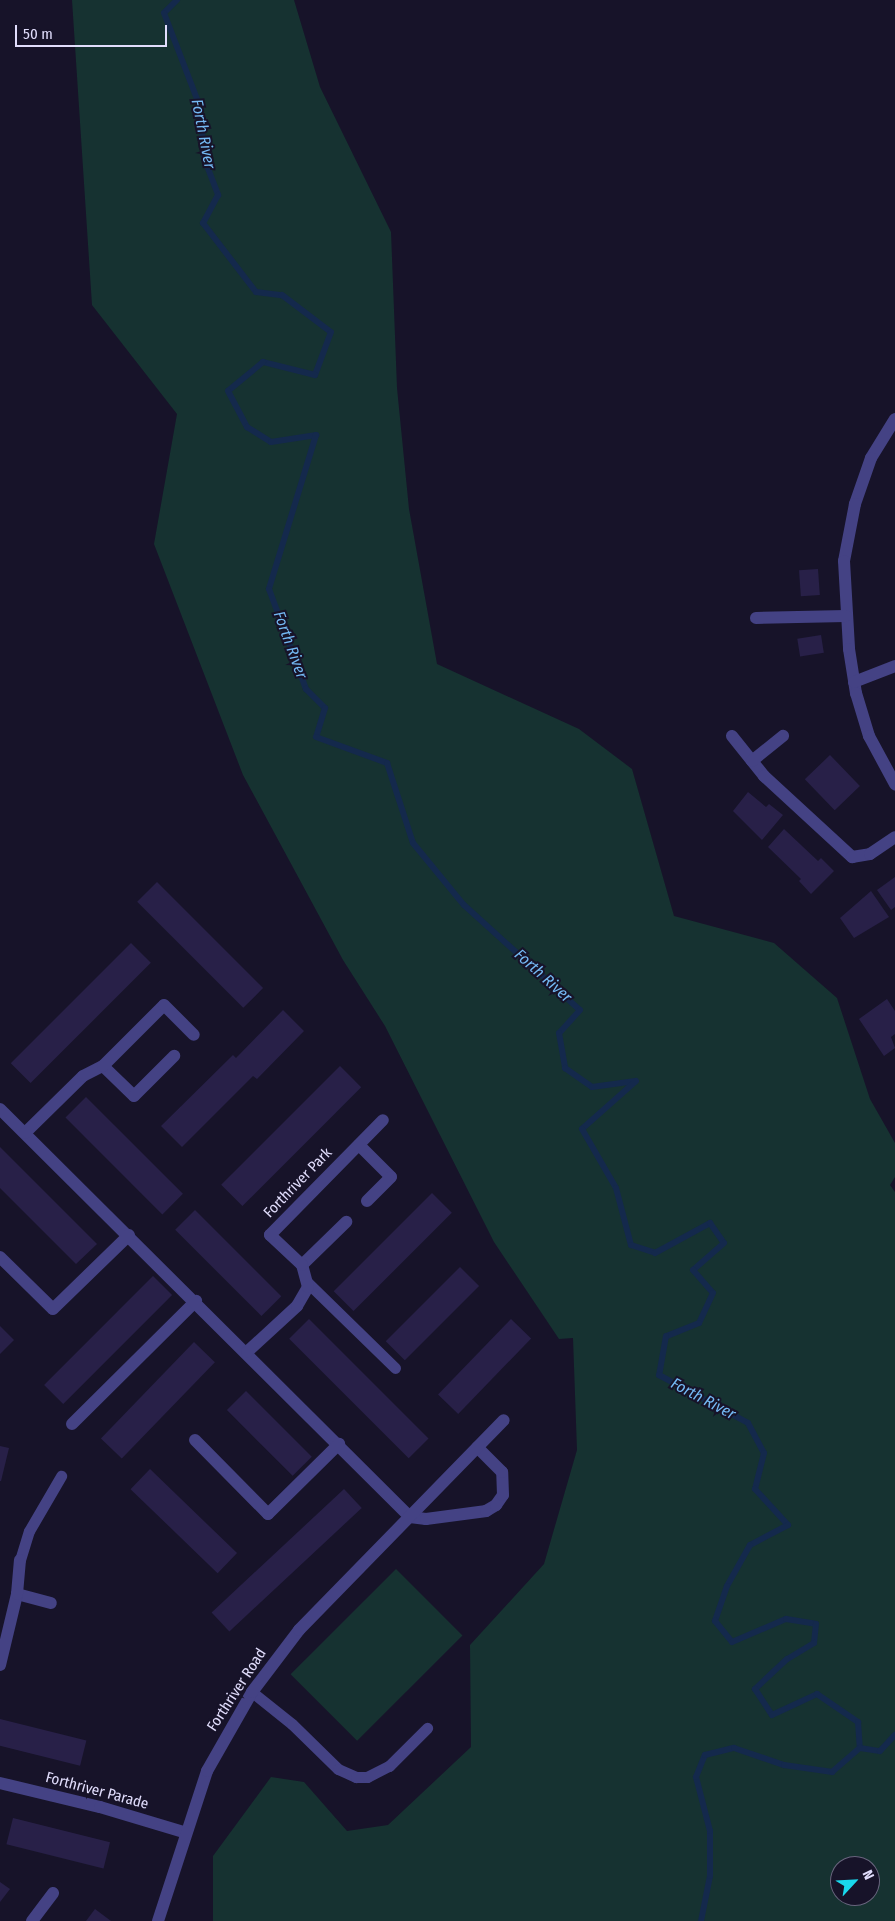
<!DOCTYPE html>
<style>
body{margin:0}
#map{position:relative;width:895px;height:1921px;overflow:hidden;background:#171329;font-family:"Fira Sans Condensed",sans-serif}
div>[style]{position:absolute}
.green>*{inset:0;background:#163231;transform-origin:0 0}
.stream>*{height:6px;margin:-3px;padding:0 3px;transform-origin:3px;border-radius:3px;background:#14294c}
.building>*{inset:0;background:#282048;transform-origin:0 0}
.service>*{height:11px;margin:-5.5px;padding:0 5.5px;transform-origin:5.5px;border-radius:5.5px;background:#444284}
.pedestrian>*{height:12px;margin:-6px;padding:0 6px;transform-origin:6px;border-radius:6px;background:#444284}
.minor>*{height:12px;margin:-6px;padding:0 6px;transform-origin:6px;border-radius:6px;background:#444284}
span{translate:-50% -50%;white-space:nowrap;text-align:center;line-height:1.15;-webkit-text-stroke:4px #171329;paint-order:stroke}
.street-label{font-size:15px;color:#e1ddfc}
.water-label{font-size:16px;color:#74b9f4;font-style:italic}
.north{position:absolute;left:830px;top:1856px;width:50px;height:50px;box-sizing:border-box;background:#171329;border:1px solid #68647d;border-radius:50%;rotate:65deg;font-size:14px;font-weight:700;line-height:20px;text-align:center;color:#e1ddfc}
.north::after{content:'';display:block;margin:auto;width:18px;height:22px;background:#19d8ec;clip-path:polygon(50% 0,100% 100%,50% 72%,0 100%)}
.scale{position:absolute;left:15px;top:25px;width:152px;height:22px;box-sizing:border-box;border:2px solid #e1ddfc;border-top:0;padding-left:6px;font-size:15px;line-height:18px;white-space:nowrap;color:#e1ddfc;-webkit-text-stroke:4px #171329;paint-order:stroke}
</style>
<div id="map">
<div class="green">
<div style="clip-path:polygon(evenodd,72px 0,294px 0,320px 87px,391px 232px,397px 388px,409px 509px,437px 664px,579px 729px,632px 769px,674px 916px,774px 943px,837px 998px,870px 1099px,895px 1143px,895px 1177px,890px 1185px,895px 1192px,895px 1921px,213px 1921px,213px 1856px,271px 1777px,304px 1782px,347px 1831px,388px 1825px,471px 1747px,470px 1645px,544px 1564px,577px 1450px,573px 1338px,559px 1339px,494px 1242px,385px 1026px,343px 960px,243px 775px,154px 544px,177px 414px,92px 305px,72px 0,840px 1866px,870px 1866px,870px 1896px,840px 1896px,840px 1866px)"></div>
<div style="left:396px;top:1569px;width:94px;height:149px;rotate:45deg"></div>
</div>
<div class="stream">
<div style="left:177px;top:0;width:18px;rotate:135deg"></div>
<div style="left:164px;top:13px;width:101px;rotate:69deg"></div>
<div style="left:200px;top:107px;width:51px;rotate:85.5deg"></div>
<div style="left:204px;top:158px;width:40px;rotate:69deg"></div>
<div style="left:218px;top:195px;width:32px;rotate:118deg"></div>
<div style="left:203px;top:223px;width:87px;rotate:52.5deg"></div>
<div style="left:256px;top:292px;width:26px;rotate:7deg"></div>
<div style="left:282px;top:295px;width:61px;rotate:37.1deg"></div>
<div style="left:331px;top:332px;width:46px;rotate:110.4deg"></div>
<div style="left:315px;top:375px;width:54px;rotate:-166deg"></div>
<div style="left:263px;top:362px;width:45px;rotate:140.4deg"></div>
<div style="left:228px;top:391px;width:41px;rotate:62.2deg"></div>
<div style="left:247px;top:427px;width:28px;rotate:32deg"></div>
<div style="left:271px;top:442px;width:46px;rotate:-8.8deg"></div>
<div style="left:316px;top:435px;width:161px;rotate:107deg"></div>
<div style="left:269px;top:589px;width:107px;rotate:69.7deg"></div>
<div style="left:306px;top:689px;width:27px;rotate:45deg"></div>
<div style="left:325px;top:708px;width:30px;rotate:107deg"></div>
<div style="left:316px;top:737px;width:76px;rotate:20.1deg"></div>
<div style="left:387px;top:763px;width:84px;rotate:72deg"></div>
<div style="left:413px;top:843px;width:80px;rotate:50.6deg"></div>
<div style="left:464px;top:905px;width:156px;rotate:42.2deg"></div>
<div style="left:580px;top:1010px;width:31px;rotate:132deg"></div>
<div style="left:559px;top:1033px;width:36px;rotate:80deg"></div>
<div style="left:565px;top:1068px;width:33px;rotate:35deg"></div>
<div style="left:592px;top:1087px;width:44px;rotate:-7.8deg"></div>
<div style="left:636px;top:1081px;width:72px;rotate:138.4deg"></div>
<div style="left:582px;top:1129px;width:68px;rotate:60deg"></div>
<div style="left:616px;top:1188px;width:59px;rotate:75.3deg"></div>
<div style="left:631px;top:1245px;width:25px;rotate:18deg"></div>
<div style="left:655px;top:1253px;width:63px;rotate:-28.6deg"></div>
<div style="left:710px;top:1223px;width:24px;rotate:55deg"></div>
<div style="left:724px;top:1243px;width:41px;rotate:138.9deg"></div>
<div style="left:693px;top:1270px;width:30px;rotate:49deg"></div>
<div style="left:713px;top:1293px;width:33px;rotate:115deg"></div>
<div style="left:699px;top:1323px;width:35px;rotate:158deg"></div>
<div style="left:666px;top:1336px;width:40px;rotate:100deg"></div>
<div style="left:659px;top:1375px;width:101px;rotate:28.3deg"></div>
<div style="left:748px;top:1423px;width:34px;rotate:62deg"></div>
<div style="left:764px;top:1453px;width:37px;rotate:104deg"></div>
<div style="left:755px;top:1489px;width:49px;rotate:47.5deg"></div>
<div style="left:788px;top:1525px;width:43px;rotate:152.2deg"></div>
<div style="left:750px;top:1545px;width:47px;rotate:119.3deg"></div>
<div style="left:727px;top:1586px;width:37px;rotate:109deg"></div>
<div style="left:715px;top:1621px;width:27px;rotate:51deg"></div>
<div style="left:732px;top:1642px;width:59px;rotate:-23.1deg"></div>
<div style="left:786px;top:1619px;width:30px;rotate:9deg"></div>
<div style="left:816px;top:1624px;width:19px;rotate:96deg"></div>
<div style="left:814px;top:1643px;width:31px;rotate:149deg"></div>
<div style="left:787px;top:1659px;width:44px;rotate:136.8deg"></div>
<div style="left:755px;top:1689px;width:31px;rotate:57deg"></div>
<div style="left:772px;top:1715px;width:50px;rotate:-25deg"></div>
<div style="left:817px;top:1694px;width:50px;rotate:34.3deg"></div>
<div style="left:858px;top:1722px;width:26px;rotate:86deg"></div>
<div style="left:860px;top:1748px;width:20px;rotate:9deg"></div>
<div style="left:880px;top:1751px;width:22px;rotate:-47deg"></div>
<div style="left:701px;top:1921px;width:46px;rotate:-78.7deg"></div>
<div style="left:710px;top:1876px;width:45px;rotate:-90deg"></div>
<div style="left:710px;top:1831px;width:56px;rotate:-104.5deg"></div>
<div style="left:696px;top:1777px;width:24px;rotate:-68deg"></div>
<div style="left:705px;top:1755px;width:30px;rotate:-14deg"></div>
<div style="left:734px;top:1748px;width:53px;rotate:18.8deg"></div>
<div style="left:784px;top:1765px;width:49px;rotate:8.3deg"></div>
<div style="left:832px;top:1772px;width:37px;rotate:-41deg"></div>
</div>
<div class="building">
<div style="left:818px;top:569px;width:26px;height:19px;rotate:86deg"></div>
<div style="left:821px;top:635px;width:18px;height:24px;rotate:81deg"></div>
<div style="left:830px;top:755px;width:43px;height:35px;rotate:46deg"></div>
<div style="clip-path:polygon(748px 792px,766px 807px,769px 804px,783px 815px,762px 840px,733px 811px)"></div>
<div style="clip-path:polygon(784px 829px,818px 861px,821px 858px,834px 871px,811px 894px,799px 881px,801px 879px,768px 847px)"></div>
<div style="clip-path:polygon(895px 877px,895px 907px,891px 910px,877px 890px)"></div>
<div style="left:157px;top:882px;width:150px;height:28px;rotate:45deg"></div>
<div style="clip-path:polygon(871px 891px,889px 917px,854px 938px,840px 918px)"></div>
<div style="left:131px;top:943px;width:28px;height:170px;rotate:45deg"></div>
<div style="clip-path:polygon(887px 999px,895px 1011px,895px 1034px,891px 1037px,895px 1048px,884px 1056px,859px 1019px)"></div>
<div style="clip-path:polygon(283px 1010px,304px 1031px,257px 1079px,253px 1076px,182px 1147px,161px 1126px,233px 1055px,236px 1058px)"></div>
<div style="left:340px;top:1066px;width:30px;height:168px;rotate:45deg"></div>
<div style="left:86px;top:1097px;width:137px;height:29px;rotate:45deg"></div>
<div style="clip-path:polygon(0 1147px,97px 1244px,76px 1264px,0 1188px)"></div>
<div style="left:432px;top:1193px;width:28px;height:139px;rotate:45deg"></div>
<div style="left:195px;top:1210px;width:122px;height:28px;rotate:45deg"></div>
<div style="left:460px;top:1267px;width:27px;height:105px;rotate:45deg"></div>
<div style="left:153px;top:1276px;width:27px;height:154px;rotate:45deg"></div>
<div style="left:309px;top:1319px;width:169px;height:28px;rotate:45deg"></div>
<div style="left:511px;top:1319px;width:28px;height:105px;rotate:44deg"></div>
<div style="clip-path:polygon(0 1326px,14px 1340px,0 1354px)"></div>
<div style="left:194px;top:1342px;width:29px;height:134px;rotate:44deg"></div>
<div style="left:246px;top:1391px;width:93px;height:27px;rotate:45deg"></div>
<div style="clip-path:polygon(0 1446px,9px 1448px,1px 1481px,0 1481px)"></div>
<div style="left:150px;top:1469px;width:121px;height:28px;rotate:44deg"></div>
<div style="left:344px;top:1489px;width:26px;height:181px;rotate:47deg"></div>
<div style="left:0;top:1719px;width:89px;height:26px;rotate:14deg"></div>
<div style="left:13px;top:1818px;width:100px;height:27px;rotate:14deg"></div>
<div style="clip-path:polygon(0 1882px,10px 1889px,0 1902px)"></div>
<div style="clip-path:polygon(95px 1909px,111px 1921px,86px 1921px)"></div>
</div>
<div class="service">
<div style="left:307px;top:1282px;width:123px;rotate:44.3deg"></div>
<div style="left:20px;top:1560px;width:30px;rotate:-73deg"></div>
<div style="left:29px;top:1531px;width:64px;rotate:-59.8deg"></div>
<div style="left:252px;top:1692px;width:51px;rotate:38.7deg"></div>
<div style="left:292px;top:1724px;width:64px;rotate:44.4deg"></div>
<div style="left:338px;top:1769px;width:20px;rotate:24deg"></div>
<div style="left:356px;top:1777px;width:11px"></div>
<div style="left:367px;top:1777px;width:25px;rotate:-27deg"></div>
<div style="left:389px;top:1766px;width:54px;rotate:-45deg"></div>
</div>
<div class="pedestrian">
<div style="left:72px;top:1424px;width:175px;rotate:-44.8deg"></div>
</div>
<div class="minor">
<div style="left:895px;top:419px;width:46px;rotate:121.6deg"></div>
<div style="left:871px;top:458px;width:49px;rotate:109.2deg"></div>
<div style="left:855px;top:504px;width:58px;rotate:100.9deg"></div>
<div style="left:844px;top:561px;width:88px;rotate:86.7deg"></div>
<div style="left:849px;top:649px;width:45px;rotate:81deg"></div>
<div style="left:856px;top:693px;width:45px;rotate:73.2deg"></div>
<div style="left:869px;top:736px;width:55px;rotate:61.6deg"></div>
<div style="left:756px;top:618px;width:90px;rotate:-1.3deg"></div>
<div style="left:854px;top:682px;width:44px;rotate:-21.3deg"></div>
<div style="left:732px;top:736px;width:51px;rotate:51.3deg"></div>
<div style="left:764px;top:776px;width:120px;rotate:42.6deg"></div>
<div style="left:852px;top:857px;width:18px;rotate:-9deg"></div>
<div style="left:870px;top:854px;width:30px;rotate:-34deg"></div>
<div style="left:752px;top:761px;width:40px;rotate:-39deg"></div>
<div style="left:103px;top:1066px;width:43px;rotate:44.1deg"></div>
<div style="left:134px;top:1096px;width:57px;rotate:-45deg"></div>
<div style="left:0;top:1109px;width:578px;rotate:44.86deg"></div>
<div style="left:410px;top:1517px;width:16px;rotate:7deg"></div>
<div style="left:426px;top:1519px;width:61px;rotate:-7.6deg"></div>
<div style="left:486px;top:1511px;width:12px;rotate:-31deg"></div>
<div style="left:496px;top:1505px;width:12px;rotate:-55deg"></div>
<div style="left:503px;top:1495px;width:23px;rotate:-92deg"></div>
<div style="left:502px;top:1472px;width:35px;rotate:-135deg"></div>
<div style="left:25px;top:1133px;width:81px;rotate:-44.5deg"></div>
<div style="left:83px;top:1076px;width:22px;rotate:-27deg"></div>
<div style="left:103px;top:1066px;width:86px;rotate:-45deg"></div>
<div style="left:164px;top:1005px;width:42px;rotate:45deg"></div>
<div style="left:359px;top:1145px;width:45px;rotate:45deg"></div>
<div style="left:391px;top:1177px;width:34px;rotate:135deg"></div>
<div style="left:0;top:1257px;width:74px;rotate:44.5deg"></div>
<div style="left:53px;top:1309px;width:106px;rotate:-44.2deg"></div>
<div style="left:302px;top:1265px;width:62px;rotate:-44.3deg"></div>
<div style="left:247px;top:1352px;width:68px;rotate:-42.6deg"></div>
<div style="left:297px;top:1306px;width:22px;rotate:-60deg"></div>
<div style="left:308px;top:1287px;width:23px;rotate:-105deg"></div>
<div style="left:302px;top:1265px;width:44px;rotate:-136.8deg"></div>
<div style="left:270px;top:1235px;width:161px;rotate:-45.5deg"></div>
<div style="left:195px;top:1440px;width:104px;rotate:45.4deg"></div>
<div style="left:268px;top:1514px;width:100px;rotate:-44.6deg"></div>
<div style="left:17px;top:1594px;width:35px;rotate:15deg"></div>
<div style="left:0;top:1665px;width:73px;rotate:-76.5deg"></div>
<div style="left:17px;top:1594px;width:34px;rotate:-85deg"></div>
<div style="left:0;top:1783px;width:103px;rotate:13.5deg"></div>
<div style="left:100px;top:1807px;width:88px;rotate:16.6deg"></div>
<div style="left:32px;top:1921px;width:35px;rotate:-53deg"></div>
<div style="left:158px;top:1921px;width:158px;rotate:-71.9deg"></div>
<div style="left:207px;top:1771px;width:91px;rotate:-60.3deg"></div>
<div style="left:252px;top:1692px;width:78px;rotate:-52.8deg"></div>
<div style="left:299px;top:1630px;width:293px;rotate:-45.7deg"></div>
</div>
<div class="street-label">
<span style="left:298px;top:1183px;rotate:-46deg">Forthriver Park</span>
<span style="left:237px;top:1690px;rotate:-57deg">Forthriver Road</span>
<span style="left:97px;top:1791px;rotate:15deg">Forthriver Parade</span>
</div>
<div class="water-label">
<span style="left:203px;top:134px;rotate:79deg">Forth River</span>
<span style="left:290px;top:645px;rotate:70deg">Forth River</span>
<span style="left:543px;top:976px;rotate:42deg">Forth River</span>
<span style="left:703px;top:1399px;rotate:28deg">Forth River</span>
</div>
<div class="north">N</div>
<div class="scale">50 m</div>
</div>
